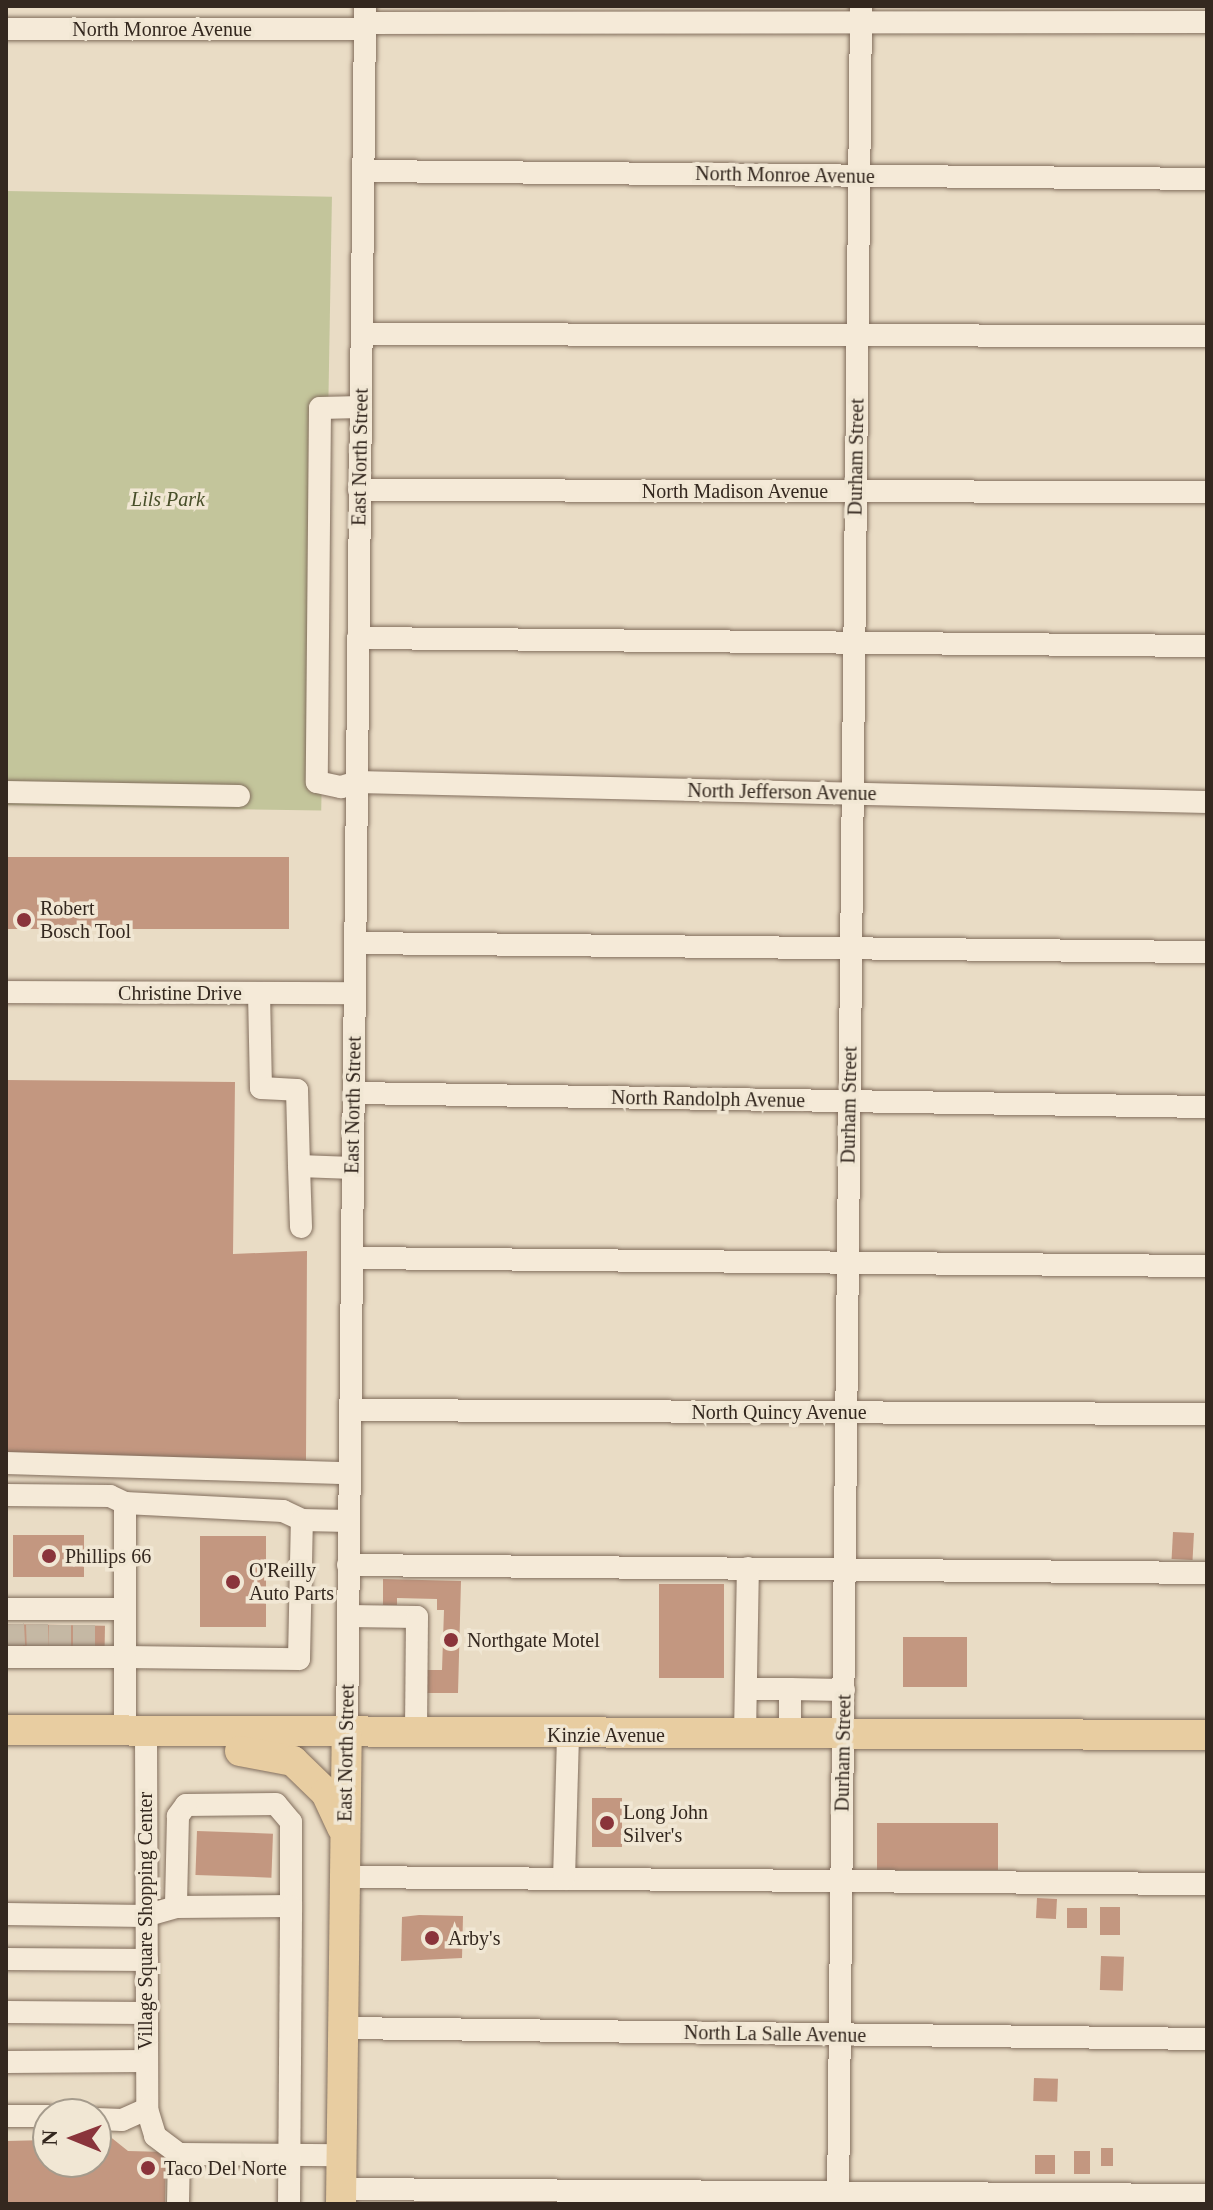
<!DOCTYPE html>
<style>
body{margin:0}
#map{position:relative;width:1213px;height:2210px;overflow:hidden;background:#e9dcc5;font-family:"Times New Roman",serif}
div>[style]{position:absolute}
.green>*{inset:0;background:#c3c59b;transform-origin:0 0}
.building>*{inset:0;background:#c39780;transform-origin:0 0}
.minor-tunnel>*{height:22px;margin-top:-11px;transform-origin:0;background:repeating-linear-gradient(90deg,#c5b8a4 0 22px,transparent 0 33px)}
.roads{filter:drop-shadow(0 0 2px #826e5d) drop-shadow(0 0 2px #826e5d)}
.minor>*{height:22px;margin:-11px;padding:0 11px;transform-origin:11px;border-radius:11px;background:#f5ead8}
.major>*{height:30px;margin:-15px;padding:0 15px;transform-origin:15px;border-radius:15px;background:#e8cda1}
.dots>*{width:22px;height:22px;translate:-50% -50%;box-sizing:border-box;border:4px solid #f1e7d4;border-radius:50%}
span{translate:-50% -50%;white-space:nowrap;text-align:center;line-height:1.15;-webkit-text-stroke:7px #f1e7d4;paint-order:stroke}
.street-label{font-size:20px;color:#34281f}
.park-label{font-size:20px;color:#474e28;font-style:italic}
.poi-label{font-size:20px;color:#34281f}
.left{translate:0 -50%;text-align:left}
.frame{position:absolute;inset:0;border:8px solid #34281f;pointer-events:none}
.north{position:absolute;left:32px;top:2098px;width:80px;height:80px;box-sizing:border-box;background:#f1e7d4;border:2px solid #a59b8c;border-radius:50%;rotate:271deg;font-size:22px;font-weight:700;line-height:32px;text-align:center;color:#34281f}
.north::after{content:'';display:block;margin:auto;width:28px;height:36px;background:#8a343b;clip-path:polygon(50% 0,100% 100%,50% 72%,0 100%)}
</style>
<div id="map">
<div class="green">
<div style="left:6px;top:191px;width:326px;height:614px;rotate:1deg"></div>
</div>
<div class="building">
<div style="left:6px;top:857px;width:283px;height:72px"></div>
<div style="clip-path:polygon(6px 1080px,235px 1082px,233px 1254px,307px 1251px,306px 1460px,6px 1457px)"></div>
<div style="left:1173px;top:1532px;width:21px;height:27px;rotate:3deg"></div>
<div style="left:13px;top:1535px;width:71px;height:42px"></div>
<div style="left:200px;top:1536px;width:66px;height:91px"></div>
<div style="clip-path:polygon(383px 1579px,461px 1581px,458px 1693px,426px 1693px,426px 1670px,442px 1670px,444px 1610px,437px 1610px,437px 1599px,397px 1598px,397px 1605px,383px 1605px)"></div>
<div style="left:659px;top:1584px;width:65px;height:94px"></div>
<div style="left:6px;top:1624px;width:99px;height:22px;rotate:1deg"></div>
<div style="left:903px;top:1637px;width:64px;height:50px"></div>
<div style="left:592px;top:1798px;width:30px;height:49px"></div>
<div style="left:877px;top:1823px;width:121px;height:47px"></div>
<div style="left:197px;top:1831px;width:76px;height:44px;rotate:2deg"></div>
<div style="left:1037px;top:1898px;width:20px;height:20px;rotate:3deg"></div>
<div style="left:1100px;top:1907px;width:20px;height:28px"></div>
<div style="left:1067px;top:1908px;width:20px;height:20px"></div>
<div style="clip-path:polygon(419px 1915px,463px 1916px,462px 1958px,401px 1961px,402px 1917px)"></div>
<div style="left:1101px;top:1956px;width:23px;height:34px;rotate:2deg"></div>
<div style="left:1034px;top:2078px;width:24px;height:23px;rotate:2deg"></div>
<div style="clip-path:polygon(96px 2135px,108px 2135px,128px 2151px,166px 2152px,165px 2204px,6px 2204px,6px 2141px,48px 2140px,48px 2162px,96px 2162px)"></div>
<div style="left:1101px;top:2148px;width:12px;height:18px"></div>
<div style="left:1074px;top:2151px;width:16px;height:23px"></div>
<div style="left:1035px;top:2155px;width:20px;height:19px"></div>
</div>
<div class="minor-tunnel">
<div style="left:13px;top:1624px;width:22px;rotate:87deg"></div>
<div style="left:37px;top:1624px;width:23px;rotate:88deg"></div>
<div style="left:60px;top:1647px;width:22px;rotate:-90deg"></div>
<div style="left:84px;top:1647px;width:22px;rotate:-90deg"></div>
</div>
<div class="roads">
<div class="minor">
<div style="left:365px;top:23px;width:842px;rotate:-0.07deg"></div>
<div style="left:6px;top:29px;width:359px"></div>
<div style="left:363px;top:171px;width:844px;rotate:0.54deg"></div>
<div style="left:362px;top:334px;width:845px;rotate:0.14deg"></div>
<div style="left:361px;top:407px;width:41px;rotate:178.6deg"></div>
<div style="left:320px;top:408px;width:374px;rotate:90.5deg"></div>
<div style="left:317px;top:782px;width:25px;rotate:12deg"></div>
<div style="left:341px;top:787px;width:17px;rotate:-17deg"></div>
<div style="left:357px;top:782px;width:850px;rotate:1.35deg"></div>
<div style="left:359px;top:490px;width:848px;rotate:0.14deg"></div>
<div style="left:358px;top:638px;width:849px;rotate:0.54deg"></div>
<div style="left:6px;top:792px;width:233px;rotate:1deg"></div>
<div style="left:355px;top:943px;width:852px;rotate:0.61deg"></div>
<div style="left:6px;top:992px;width:348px;rotate:0.2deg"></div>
<div style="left:259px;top:993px;width:95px;rotate:88.8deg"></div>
<div style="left:261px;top:1088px;width:36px;rotate:3deg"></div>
<div style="left:297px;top:1090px;width:76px;rotate:88.5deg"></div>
<div style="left:299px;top:1166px;width:54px;rotate:2.1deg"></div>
<div style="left:354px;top:1093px;width:853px;rotate:0.94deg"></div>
<div style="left:299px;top:1166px;width:61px;rotate:88.1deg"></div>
<div style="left:352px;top:1258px;width:855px;rotate:0.54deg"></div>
<div style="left:350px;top:1410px;width:857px;rotate:0.27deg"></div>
<div style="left:6px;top:1463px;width:343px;rotate:1.7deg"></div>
<div style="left:6px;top:1495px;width:104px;rotate:0.6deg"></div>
<div style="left:110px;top:1496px;width:17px;rotate:25deg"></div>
<div style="left:125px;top:1503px;width:158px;rotate:2.9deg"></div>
<div style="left:283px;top:1511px;width:21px;rotate:25deg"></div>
<div style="left:125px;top:1503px;width:154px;rotate:90deg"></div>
<div style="left:125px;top:1657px;width:174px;rotate:0.7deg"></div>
<div style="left:299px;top:1659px;width:139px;rotate:-88.8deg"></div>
<div style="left:302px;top:1520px;width:47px;rotate:1.2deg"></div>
<div style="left:348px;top:1565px;width:859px;rotate:0.53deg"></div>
<div style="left:6px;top:1609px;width:118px"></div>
<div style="left:348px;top:1616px;width:69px;rotate:0.8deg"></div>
<div style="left:417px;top:1617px;width:118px;rotate:90.5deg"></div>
<div style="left:6px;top:1657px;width:119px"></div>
<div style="left:125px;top:1657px;width:76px;rotate:90deg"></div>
<div style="left:746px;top:1689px;width:44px"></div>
<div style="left:790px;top:1689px;width:46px;rotate:90deg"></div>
<div style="left:790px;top:1689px;width:54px;rotate:1.1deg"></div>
<div style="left:146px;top:1733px;width:376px;rotate:89.8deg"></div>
<div style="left:347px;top:1735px;width:1729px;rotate:-89.4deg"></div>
<div style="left:745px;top:1735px;width:167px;rotate:-89deg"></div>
<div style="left:345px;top:1877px;width:862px;rotate:0.47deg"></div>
<div style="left:564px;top:1879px;width:144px;rotate:-88.4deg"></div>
<div style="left:6px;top:1914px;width:139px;rotate:0.8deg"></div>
<div style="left:145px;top:1916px;width:32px;rotate:-16deg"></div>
<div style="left:176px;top:1907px;width:115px;rotate:-0.5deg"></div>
<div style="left:291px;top:1906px;width:84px;rotate:-90deg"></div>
<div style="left:291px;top:1822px;width:23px;rotate:-130deg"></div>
<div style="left:276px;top:1804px;width:90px;rotate:179.4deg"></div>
<div style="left:186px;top:1805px;width:14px;rotate:126deg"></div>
<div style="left:178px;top:1816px;width:91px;rotate:91.3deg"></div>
<div style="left:6px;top:1959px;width:141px;rotate:0.4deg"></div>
<div style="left:6px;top:2012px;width:139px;rotate:0.4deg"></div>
<div style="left:343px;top:2028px;width:864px;rotate:0.73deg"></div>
<div style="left:6px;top:2062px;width:139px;rotate:-0.4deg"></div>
<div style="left:6px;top:2116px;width:42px"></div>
<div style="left:96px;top:2119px;width:26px;rotate:2deg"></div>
<div style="left:122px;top:2120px;width:27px;rotate:-24deg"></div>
<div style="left:147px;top:2109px;width:28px;rotate:73deg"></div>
<div style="left:155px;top:2136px;width:30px;rotate:37deg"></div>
<div style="left:179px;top:2154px;width:162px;rotate:0.4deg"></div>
<div style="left:342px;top:2189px;width:865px;rotate:0.4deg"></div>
<div style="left:178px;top:2204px;width:50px;rotate:-88.9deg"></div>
<div style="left:289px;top:2204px;width:298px;rotate:-89.6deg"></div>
<div style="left:838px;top:2204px;width:2198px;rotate:-89.4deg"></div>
</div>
<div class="major">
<div style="left:6px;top:1730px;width:1201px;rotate:0.24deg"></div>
<div style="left:240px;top:1751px;width:54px;rotate:10.7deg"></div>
<div style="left:293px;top:1761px;width:46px;rotate:44.1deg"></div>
<div style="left:326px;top:1793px;width:38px;rotate:65deg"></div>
<div style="left:341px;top:2204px;width:469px;rotate:-89.3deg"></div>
</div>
</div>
<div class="dots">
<div style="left:24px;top:920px;background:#8a343b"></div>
<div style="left:49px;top:1556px;background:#8a343b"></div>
<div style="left:233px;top:1582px;background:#8a343b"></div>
<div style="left:451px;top:1640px;background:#8a343b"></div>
<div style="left:607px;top:1823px;background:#8a343b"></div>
<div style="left:432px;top:1938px;background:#8a343b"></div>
<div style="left:148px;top:2168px;background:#8a343b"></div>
</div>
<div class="street-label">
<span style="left:162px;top:29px">North Monroe Avenue</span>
<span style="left:785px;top:175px;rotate:1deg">North Monroe Avenue</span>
<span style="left:360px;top:457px;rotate:-89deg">East North Street</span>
<span style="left:856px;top:457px;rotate:-89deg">Durham Street</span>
<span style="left:735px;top:491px">North Madison Avenue</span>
<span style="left:782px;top:792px;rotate:1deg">North Jefferson Avenue</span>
<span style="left:180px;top:993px">Christine Drive</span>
<span style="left:708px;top:1099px;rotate:1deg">North Randolph Avenue</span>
<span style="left:353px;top:1105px;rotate:-89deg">East North Street</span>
<span style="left:849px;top:1105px;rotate:-89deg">Durham Street</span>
<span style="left:779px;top:1412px">North Quincy Avenue</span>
<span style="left:606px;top:1735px">Kinzie Avenue</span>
<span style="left:346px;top:1753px;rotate:-89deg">East North Street</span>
<span style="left:843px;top:1753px;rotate:-89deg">Durham Street</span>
<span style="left:145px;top:1921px;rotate:-90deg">Village Square Shopping Center</span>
<span style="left:775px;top:2034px;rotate:1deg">North La Salle Avenue</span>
</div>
<div class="park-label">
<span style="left:168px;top:499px">Lils Park</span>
</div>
<div class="poi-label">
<span class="left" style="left:40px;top:920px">Robert<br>Bosch Tool</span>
<span class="left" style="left:65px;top:1556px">Phillips 66</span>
<span class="left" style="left:249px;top:1582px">O'Reilly<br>Auto Parts</span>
<span class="left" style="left:467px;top:1640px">Northgate Motel</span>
<span class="left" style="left:623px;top:1824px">Long John<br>Silver's</span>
<span class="left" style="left:448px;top:1938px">Arby's</span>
<span class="left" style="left:164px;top:2168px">Taco Del Norte</span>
</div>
<div class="frame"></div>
<div class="north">N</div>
</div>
